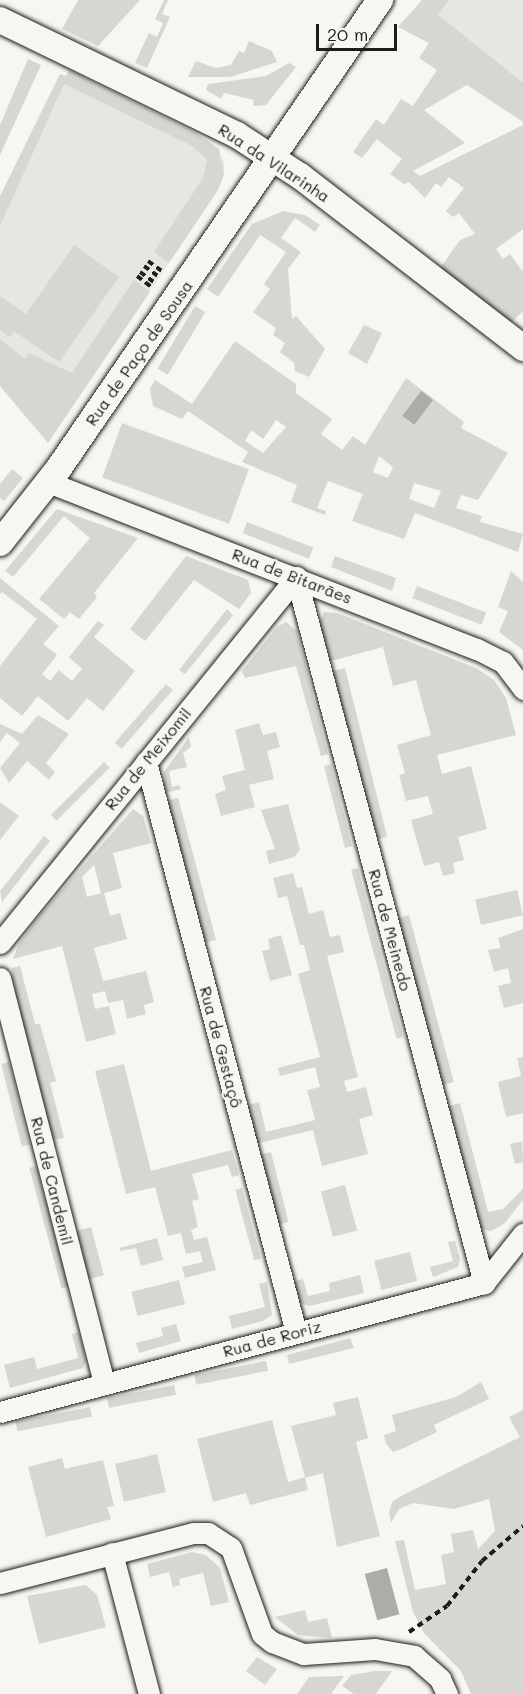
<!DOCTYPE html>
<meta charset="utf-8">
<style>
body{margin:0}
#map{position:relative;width:523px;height:1694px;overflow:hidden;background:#f6f6f2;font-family:Mali,sans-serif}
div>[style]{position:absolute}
.built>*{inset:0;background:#e6e6e2}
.green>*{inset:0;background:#d6d6d2;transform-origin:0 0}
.water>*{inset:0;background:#acaca9;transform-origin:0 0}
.path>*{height:4px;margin-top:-2px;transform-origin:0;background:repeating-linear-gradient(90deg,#1c1c1c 0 6px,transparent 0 10.5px)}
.roads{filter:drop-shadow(0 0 2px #1c1c1c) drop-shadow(0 0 2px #1c1c1c)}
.minor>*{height:21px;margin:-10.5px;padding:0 10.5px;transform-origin:10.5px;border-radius:10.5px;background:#f6f6f2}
.tertiary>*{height:26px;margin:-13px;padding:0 13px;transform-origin:13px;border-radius:13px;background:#f6f6f2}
span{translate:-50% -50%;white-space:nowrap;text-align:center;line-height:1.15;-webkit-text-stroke:4.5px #f6f6f2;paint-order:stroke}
.street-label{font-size:16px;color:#1c1c1c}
.scale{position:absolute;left:316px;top:24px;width:81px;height:27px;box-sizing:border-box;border:3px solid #1c1c1c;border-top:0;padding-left:8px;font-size:18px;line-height:21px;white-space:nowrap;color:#1c1c1c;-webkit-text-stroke:4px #f6f6f2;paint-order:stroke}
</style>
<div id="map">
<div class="built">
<div style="clip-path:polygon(422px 0,523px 0,523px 122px,414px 12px)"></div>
<div style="clip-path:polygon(69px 70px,210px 142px,224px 162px,224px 175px,210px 202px,75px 402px,0 339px,0 226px)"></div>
</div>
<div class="green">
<div style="clip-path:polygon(78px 0,140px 0,98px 46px,62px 29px)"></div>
<div style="clip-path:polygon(164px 0,168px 0,162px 14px,170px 17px,147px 68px,135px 63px,149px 33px,157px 37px,163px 23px,155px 19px)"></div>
<div style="clip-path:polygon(422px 0,449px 0,438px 15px,523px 83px,523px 122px,467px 85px,424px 110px,465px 143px,413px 171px,420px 176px,523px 125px,523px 229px,496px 249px,503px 259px,510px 254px,523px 272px,523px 311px,509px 325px,438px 271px,460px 240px,475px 234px,459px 213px,453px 217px,446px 211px,464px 188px,449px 177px,441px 187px,436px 183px,425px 198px,409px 182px,404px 184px,390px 174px,402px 159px,377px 139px,362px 158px,353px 152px,376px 119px,384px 125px,401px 99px,413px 106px,437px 70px,419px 58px,429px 43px,398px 27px)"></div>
<div style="clip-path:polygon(249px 41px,272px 51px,277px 62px,230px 77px,188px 77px,196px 61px,216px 68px,231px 65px,239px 51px,244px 53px)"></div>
<div style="clip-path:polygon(28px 59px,41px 65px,0 155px,0 125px)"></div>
<div style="clip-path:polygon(289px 63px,296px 67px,266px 105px,253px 106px,254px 100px,224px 93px,221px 99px,206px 90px,208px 84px,266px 76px)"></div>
<div style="clip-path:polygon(69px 70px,196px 133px,219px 149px,224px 175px,218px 190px,169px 263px,154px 252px,203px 178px,207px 160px,192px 146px,64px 84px,0 226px,0 196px,60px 74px,66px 76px)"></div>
<div style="clip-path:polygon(283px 211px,305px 215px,320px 225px,315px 232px,295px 218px,281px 238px,301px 252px,288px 269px,292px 319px,296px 316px,325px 349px,309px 377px,295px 371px,294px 363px,280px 352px,285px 343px,273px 335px,276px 328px,253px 312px,270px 289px,264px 284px,286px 252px,260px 235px,218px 297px,207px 289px,252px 224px)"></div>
<div style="clip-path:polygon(74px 245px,119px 277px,59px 362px,14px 331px,9px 337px,0 330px,0 296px,26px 314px)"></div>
<div style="clip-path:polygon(134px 280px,150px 292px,48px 443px,0 386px,0 339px,25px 359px,29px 353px,72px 373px)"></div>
<div style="left:195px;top:306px;width:12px;height:73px;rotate:31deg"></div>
<div style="clip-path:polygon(364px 325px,382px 333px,367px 364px,348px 353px)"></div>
<div style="clip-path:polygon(evenodd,235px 341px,296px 384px,296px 393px,332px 419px,321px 434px,342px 450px,353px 436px,365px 445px,406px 378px,464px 422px,461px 428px,508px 453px,478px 500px,461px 495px,456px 508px,482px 516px,480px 522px,523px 534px,518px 552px,415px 513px,404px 539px,352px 521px,363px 494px,328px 481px,317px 508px,326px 511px,325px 515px,291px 502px,297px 485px,242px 462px,248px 452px,188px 411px,182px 419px,153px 406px,150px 389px,155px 380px,192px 404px,235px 341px,276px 420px,286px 427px,263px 453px,245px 441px,251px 430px,263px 439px,276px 420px,235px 341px,379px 456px,393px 467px,388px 478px,373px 472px,379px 456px,235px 341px,414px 483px,441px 491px,434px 508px,409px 499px,414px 483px)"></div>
<div style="left:122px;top:423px;width:135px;height:58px;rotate:20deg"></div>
<div style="clip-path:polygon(12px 469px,23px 478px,4px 501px,0 498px,0 484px)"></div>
<div style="clip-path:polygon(57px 509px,138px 538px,94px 593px,97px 597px,79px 619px,70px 612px,64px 619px,39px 599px,90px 538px,64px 516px,13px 577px,5px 571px)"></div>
<div style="left:247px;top:522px;width:71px;height:12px;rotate:21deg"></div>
<div style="clip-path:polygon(186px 556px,248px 580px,251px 593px,239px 609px,194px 580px,145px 641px,130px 629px)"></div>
<div style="clip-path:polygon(335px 556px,396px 578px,392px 591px,331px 567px)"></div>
<div style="clip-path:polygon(511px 571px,523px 582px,523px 650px,499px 632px,508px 611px,498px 607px)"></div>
<div style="clip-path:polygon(0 578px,59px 626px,43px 644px,57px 655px,42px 674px,50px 681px,59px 670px,72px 681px,82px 669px,69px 657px,98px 621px,104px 625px,94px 637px,135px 671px,103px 711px,87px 698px,68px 721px,38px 696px,22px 716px,0 698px,0 666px,37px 619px,2px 592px,0 594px)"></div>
<div style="left:417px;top:586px;width:74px;height:13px;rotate:21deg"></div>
<div style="clip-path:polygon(227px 609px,233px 615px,185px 674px,179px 670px)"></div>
<div style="clip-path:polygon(324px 612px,337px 613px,476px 668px,494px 680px,506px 698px,516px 735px,437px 755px,442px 774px,471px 766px,487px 829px,458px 837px,464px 860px,453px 863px,455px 873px,443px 876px,439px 862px,424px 866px,411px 820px,433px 814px,428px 796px,406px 801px,399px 775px,405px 773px,397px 745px,431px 735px,416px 680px,393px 686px,383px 647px,327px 662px,318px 625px)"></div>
<div style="clip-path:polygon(286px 622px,297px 631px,328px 754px,321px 756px,296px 666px,245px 678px,242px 671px,277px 627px)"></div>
<div style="left:345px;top:668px;width:174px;height:16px;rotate:76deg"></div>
<div style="left:166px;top:684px;width:9px;height:78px;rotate:41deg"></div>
<div style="clip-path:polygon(38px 715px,69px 734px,46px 763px,55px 772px,49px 780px,27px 761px,9px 783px,0 768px,20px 743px,7px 733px,0 742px,0 724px,22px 734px)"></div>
<div style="clip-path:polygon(259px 723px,263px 735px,276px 732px,280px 747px,267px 751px,274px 779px,249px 785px,255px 807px,221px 816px,215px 794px,226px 790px,222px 776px,245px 770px,235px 730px)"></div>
<div style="clip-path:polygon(189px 737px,191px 747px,183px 753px,187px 767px,169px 771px,172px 787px,179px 785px,181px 789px,165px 793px,164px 772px)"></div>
<div style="left:104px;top:762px;width:8px;height:75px;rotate:45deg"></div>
<div style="clip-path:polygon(331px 764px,338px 791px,352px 846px,345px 848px,338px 821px,324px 766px)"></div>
<div style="left:178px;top:798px;width:147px;height:11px;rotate:75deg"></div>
<div style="clip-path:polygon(0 802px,19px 816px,0 840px)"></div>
<div style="clip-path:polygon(288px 804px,300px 850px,294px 857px,269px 864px,266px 851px,275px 849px,261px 810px)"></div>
<div style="clip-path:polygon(evenodd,133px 809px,143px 816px,151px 843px,113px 853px,122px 888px,104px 893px,110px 916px,120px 913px,127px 939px,94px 948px,103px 981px,146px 971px,154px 1002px,144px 1005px,146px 1014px,127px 1019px,123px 1000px,108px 1003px,105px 991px,92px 994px,95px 1009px,109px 1006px,116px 1034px,86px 1042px,62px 946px,13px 959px,19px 943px,40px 915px,133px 809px,94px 865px,101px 893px,87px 897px,82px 877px,94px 865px)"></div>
<div style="clip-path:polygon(44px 836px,50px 841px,2px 902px,0 891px)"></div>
<div style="left:358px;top:868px;width:175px;height:7px;rotate:75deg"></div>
<div style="clip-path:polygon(293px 873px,297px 888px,302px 887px,309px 914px,323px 910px,330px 937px,340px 935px,344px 952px,327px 956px,358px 1077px,344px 1081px,347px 1092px,366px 1087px,373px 1115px,359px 1119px,368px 1154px,322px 1166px,313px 1130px,255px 1144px,245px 1106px,259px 1102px,266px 1132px,315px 1120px,307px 1090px,320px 1087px,315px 1067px,280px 1076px,278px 1068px,320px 1057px,298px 974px,310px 970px,304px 945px,300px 945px,287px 896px,278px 898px,273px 878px)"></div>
<div style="left:517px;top:890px;width:26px;height:43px;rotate:77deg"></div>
<div style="left:409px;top:915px;width:173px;height:15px;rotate:75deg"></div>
<div style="clip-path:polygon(523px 929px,523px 1003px,504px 1008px,498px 986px,511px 983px,508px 968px,494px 972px,488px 950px,501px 948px,498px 938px)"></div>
<div style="clip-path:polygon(281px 935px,292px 975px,270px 981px,262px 951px,270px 949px,268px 939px)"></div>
<div style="clip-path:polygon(20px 966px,35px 1024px,40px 1024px,56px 1081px,50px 1083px,64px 1138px,52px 1140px,15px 999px,12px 968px)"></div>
<div style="clip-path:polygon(523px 1057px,523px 1113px,506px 1117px,498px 1082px,521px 1076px,517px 1058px)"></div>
<div style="left:9px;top:1062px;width:85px;height:8px;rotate:76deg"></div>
<div style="clip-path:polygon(124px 1064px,151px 1171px,232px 1150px,239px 1175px,232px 1177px,228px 1165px,192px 1174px,199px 1199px,192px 1201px,198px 1227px,191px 1230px,194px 1240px,207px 1237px,216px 1270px,185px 1278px,182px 1267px,203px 1262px,200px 1251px,186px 1254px,181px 1233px,168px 1236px,155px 1187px,126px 1194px,95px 1071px)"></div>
<div style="clip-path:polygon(460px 1103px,488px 1212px,503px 1209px,523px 1189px,523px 1200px,504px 1224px,491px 1231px,479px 1229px,445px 1107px)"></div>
<div style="clip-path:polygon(522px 1141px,523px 1162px,515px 1164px,510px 1144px)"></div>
<div style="left:271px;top:1152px;width:72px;height:13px;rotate:76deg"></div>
<div style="left:36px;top:1166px;width:125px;height:7px;rotate:75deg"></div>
<div style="left:345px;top:1185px;width:47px;height:25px;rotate:75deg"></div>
<div style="left:242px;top:1188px;width:73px;height:7px;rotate:75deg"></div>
<div style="left:91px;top:1227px;width:50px;height:16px;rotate:75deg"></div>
<div style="clip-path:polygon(157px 1238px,163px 1260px,141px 1266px,136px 1248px,121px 1251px,119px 1248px)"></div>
<div style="clip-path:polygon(455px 1241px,460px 1259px,458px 1267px,433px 1277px,430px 1267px,453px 1261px,448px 1242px)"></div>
<div style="left:410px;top:1252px;width:30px;height:37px;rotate:76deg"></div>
<div style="clip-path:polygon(360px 1275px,364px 1293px,309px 1306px,297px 1302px,291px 1282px,303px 1279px,308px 1296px,330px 1291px,329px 1283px)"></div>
<div style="left:179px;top:1280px;width:25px;height:49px;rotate:76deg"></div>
<div style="clip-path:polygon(267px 1282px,272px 1315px,263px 1321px,232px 1329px,229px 1316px,265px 1307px,259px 1284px)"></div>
<div style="clip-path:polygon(176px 1324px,181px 1341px,139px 1353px,136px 1343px,163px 1336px,161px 1328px)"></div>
<div style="clip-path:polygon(79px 1332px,86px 1361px,83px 1368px,10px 1388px,4px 1365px,34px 1357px,37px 1369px,78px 1358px,72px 1334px)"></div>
<div style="clip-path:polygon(350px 1338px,354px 1348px,289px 1364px,287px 1355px)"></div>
<div style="left:266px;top:1361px;width:10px;height:73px;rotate:79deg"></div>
<div style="clip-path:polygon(481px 1382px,489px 1399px,434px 1425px,437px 1432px,404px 1448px,393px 1452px,386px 1444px,384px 1435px,396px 1431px,392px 1415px,456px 1397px)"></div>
<div style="left:174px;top:1385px;width:10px;height:68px;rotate:79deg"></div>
<div style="clip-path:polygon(358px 1397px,368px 1438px,356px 1442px,380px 1536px,337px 1547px,323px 1473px,305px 1478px,308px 1490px,250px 1505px,246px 1493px,213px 1502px,197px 1439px,272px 1420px,288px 1482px,305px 1477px,291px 1426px,336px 1415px,333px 1403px)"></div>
<div style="left:90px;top:1407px;width:10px;height:76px;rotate:79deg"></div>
<div style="clip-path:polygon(523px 1410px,523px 1694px,471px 1694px,461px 1671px,424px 1633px,413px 1612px,395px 1541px,404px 1540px,415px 1590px,446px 1584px,441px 1555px,454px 1552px,451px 1534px,473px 1530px,478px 1549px,495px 1531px,489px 1499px,454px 1509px,413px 1503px,399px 1509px,391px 1523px,389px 1513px,392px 1502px,401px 1496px,520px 1437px,509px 1417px)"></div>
<div style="left:157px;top:1454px;width:39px;height:43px;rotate:77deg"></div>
<div style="clip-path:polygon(62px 1458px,65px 1469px,103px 1460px,114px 1506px,107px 1507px,111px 1519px,46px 1537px,28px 1467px)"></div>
<div style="clip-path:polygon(192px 1552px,206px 1555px,220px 1568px,229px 1602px,211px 1606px,203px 1573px,179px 1579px,180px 1585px,173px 1587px,169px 1572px,150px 1577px,147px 1564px)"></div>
<div style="clip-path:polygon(86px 1585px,97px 1595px,106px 1627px,39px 1644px,27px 1596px)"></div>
<div style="clip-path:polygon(305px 1610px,308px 1622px,327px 1618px,332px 1638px,298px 1635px,275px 1617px)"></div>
<div style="clip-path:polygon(257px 1657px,277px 1669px,265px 1685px,246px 1671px)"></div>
<div style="clip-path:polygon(375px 1671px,392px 1671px,376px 1694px,354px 1694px,342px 1686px,351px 1675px)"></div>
<div style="clip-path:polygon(344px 1676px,331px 1694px,297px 1694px,309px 1677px)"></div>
</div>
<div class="water">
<div style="left:421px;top:391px;width:15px;height:31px;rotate:37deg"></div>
<div style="left:387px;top:1568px;width:48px;height:23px;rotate:75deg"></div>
</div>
<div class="path">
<div style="left:148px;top:261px;width:19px;rotate:36deg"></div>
<div style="left:144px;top:266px;width:19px;rotate:36deg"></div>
<div style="left:140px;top:272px;width:19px;rotate:36deg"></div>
<div style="left:137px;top:276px;width:20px;rotate:37deg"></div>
<div style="left:409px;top:1632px;width:46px;rotate:-34.4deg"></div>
<div style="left:447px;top:1606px;width:57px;rotate:-52.1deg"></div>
<div style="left:482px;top:1561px;width:54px;rotate:-40.5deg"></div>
</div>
<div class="roads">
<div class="minor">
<div style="left:48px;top:482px;width:460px;rotate:21.3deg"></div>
<div style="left:477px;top:649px;width:29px;rotate:27deg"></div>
<div style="left:503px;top:662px;width:34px;rotate:53deg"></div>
<div style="left:296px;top:577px;width:731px;rotate:75.09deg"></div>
<div style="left:146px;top:762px;width:589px;rotate:75.26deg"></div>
<div style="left:0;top:943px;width:471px;rotate:-51deg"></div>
<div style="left:0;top:978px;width:419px;rotate:75.6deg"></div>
<div style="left:0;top:1412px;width:501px;rotate:-14.92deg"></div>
<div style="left:484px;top:1283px;width:63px;rotate:-51.5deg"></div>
<div style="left:112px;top:1553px;width:146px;rotate:75.3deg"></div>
<div style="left:0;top:1583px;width:200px;rotate:-14.5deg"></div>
<div style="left:194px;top:1533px;width:14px"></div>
<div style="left:208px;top:1533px;width:27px;rotate:33deg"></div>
<div style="left:231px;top:1548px;width:91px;rotate:70.2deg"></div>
<div style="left:262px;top:1634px;width:13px;rotate:39deg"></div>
<div style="left:272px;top:1642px;width:34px;rotate:21deg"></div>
<div style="left:304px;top:1654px;width:71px;rotate:-4deg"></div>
<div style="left:375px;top:1649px;width:40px;rotate:10deg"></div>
<div style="left:414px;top:1656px;width:35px;rotate:41deg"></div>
<div style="left:440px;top:1679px;width:17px;rotate:65deg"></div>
</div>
<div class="tertiary">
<div style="left:0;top:20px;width:263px;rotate:25.9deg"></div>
<div style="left:237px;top:135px;width:75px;rotate:33.1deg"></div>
<div style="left:300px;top:176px;width:282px;rotate:37.6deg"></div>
<div style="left:0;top:543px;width:95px;rotate:-51.8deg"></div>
<div style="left:59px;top:468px;width:568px;rotate:-55.55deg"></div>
</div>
</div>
<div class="street-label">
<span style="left:274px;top:163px;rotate:33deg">Rua da Vilarinha</span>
<span style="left:139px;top:353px;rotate:-55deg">Rua de Paço de Sousa</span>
<span style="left:292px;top:576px;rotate:21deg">Rua de Bitarães</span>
<span style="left:148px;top:759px;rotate:-51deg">Rua de Meixomil</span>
<span style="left:390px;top:930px;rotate:75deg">Rua de Meinedo</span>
<span style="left:221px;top:1047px;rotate:75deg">Rua de Gestaçô</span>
<span style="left:52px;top:1181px;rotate:76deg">Rua de Candemil</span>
<span style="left:272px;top:1339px;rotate:-15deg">Rua de Roriz</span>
</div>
<div class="scale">20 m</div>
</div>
